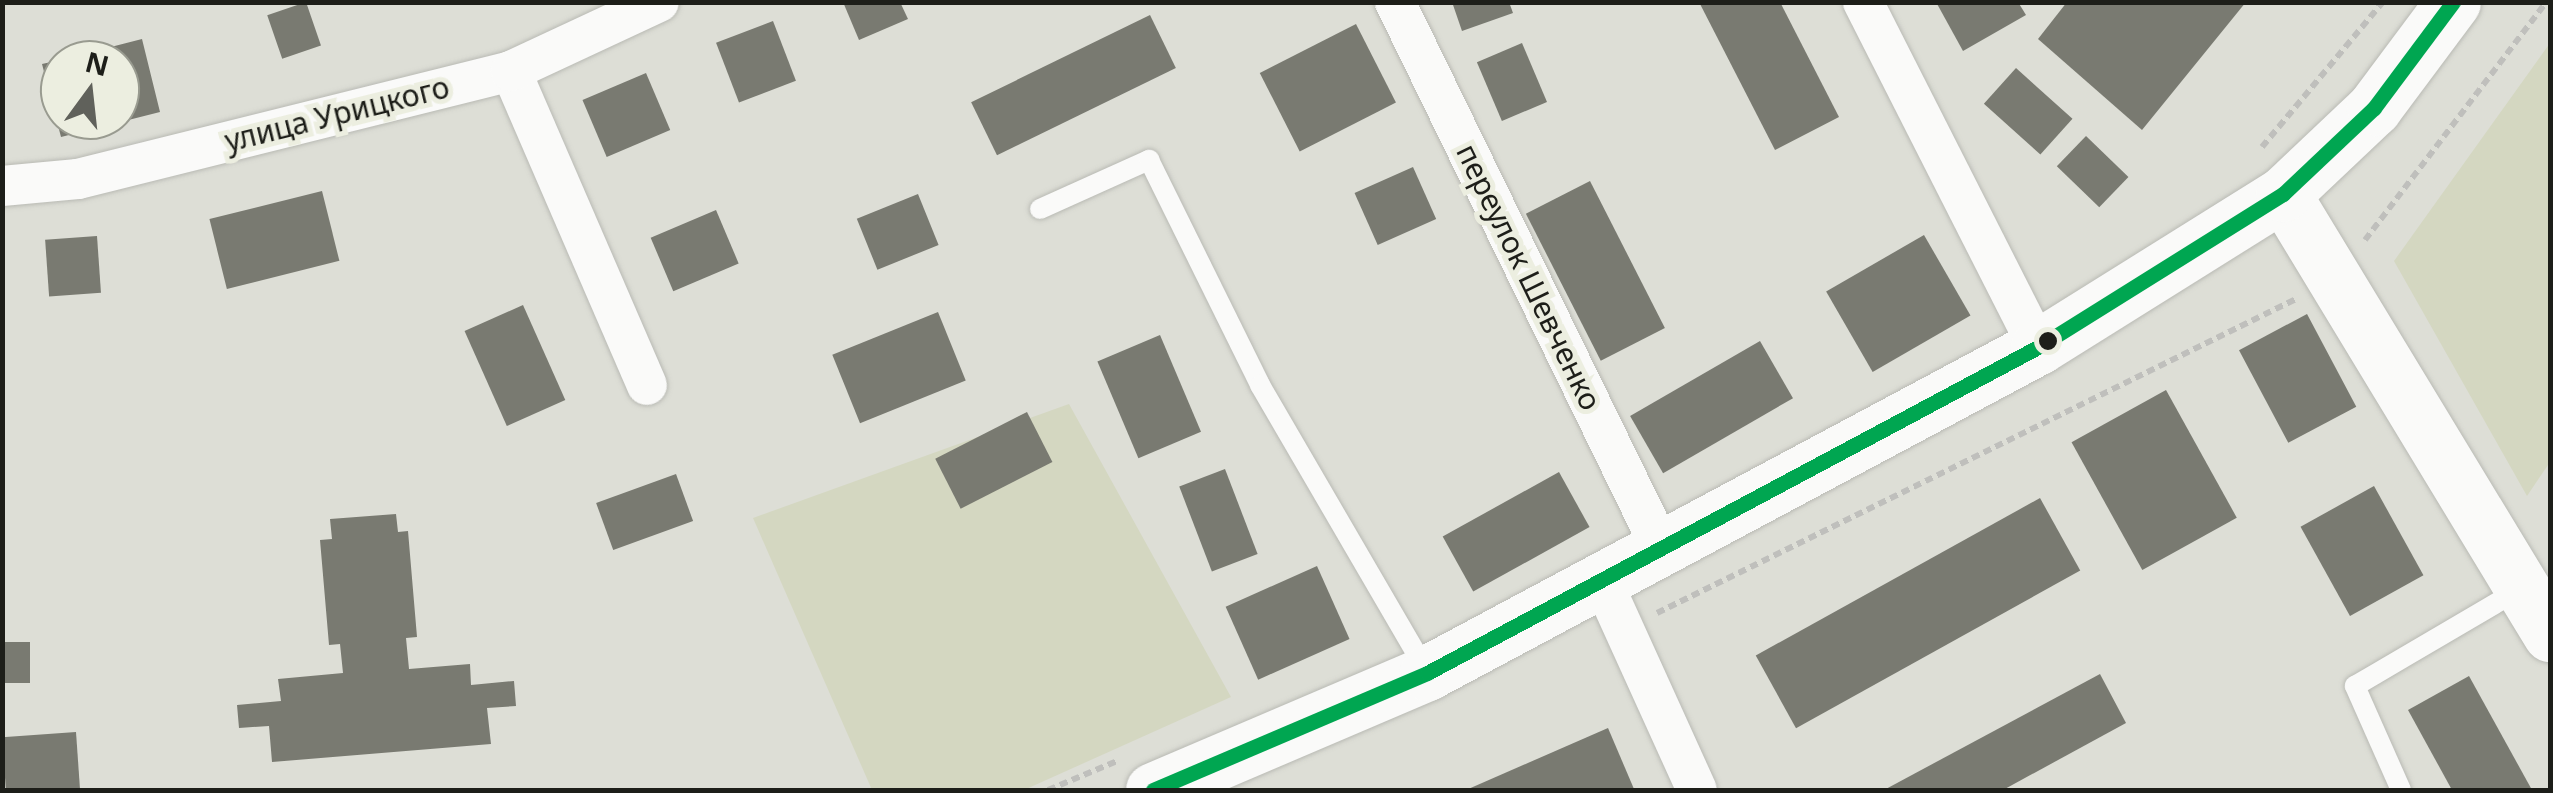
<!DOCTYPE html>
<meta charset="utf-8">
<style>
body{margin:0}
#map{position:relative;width:2553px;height:793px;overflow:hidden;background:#ddded6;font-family:"Noto Sans",sans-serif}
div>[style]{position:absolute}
.green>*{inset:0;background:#d4d7c1}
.building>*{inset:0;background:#797a71;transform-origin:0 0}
.path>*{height:6px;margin-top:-3px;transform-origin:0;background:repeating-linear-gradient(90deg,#bfbfbc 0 8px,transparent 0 13px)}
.roads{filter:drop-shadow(0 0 2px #b9bab4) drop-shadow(0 0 2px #b9bab4)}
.lane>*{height:20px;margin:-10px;padding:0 10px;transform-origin:10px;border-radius:10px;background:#fafaf9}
.street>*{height:40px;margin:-20px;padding:0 20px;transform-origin:20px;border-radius:20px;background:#fafaf9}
.secondary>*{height:55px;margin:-27.5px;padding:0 27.5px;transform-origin:27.5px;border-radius:27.5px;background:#fafaf9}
.bus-1>*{height:15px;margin:-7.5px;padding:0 7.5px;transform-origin:7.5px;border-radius:7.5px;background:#00a651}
.dots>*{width:28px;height:28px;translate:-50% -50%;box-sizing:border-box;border:5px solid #eceee0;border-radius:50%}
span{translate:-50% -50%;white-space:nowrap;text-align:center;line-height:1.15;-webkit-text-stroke:10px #eceee0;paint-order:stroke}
.street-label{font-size:30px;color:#1d1e19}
.frame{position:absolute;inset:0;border:5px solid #1d1e19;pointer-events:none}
.north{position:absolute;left:40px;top:40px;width:100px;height:100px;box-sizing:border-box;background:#eceee0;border:2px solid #999b90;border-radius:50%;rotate:15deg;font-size:28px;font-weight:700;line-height:40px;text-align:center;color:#1d1e19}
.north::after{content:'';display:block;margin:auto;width:35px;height:45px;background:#60615b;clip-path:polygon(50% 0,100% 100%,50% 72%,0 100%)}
</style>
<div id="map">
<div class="green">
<div style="clip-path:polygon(2550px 43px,2550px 462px,2527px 496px,2394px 261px)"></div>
<div style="clip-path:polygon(1069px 404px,1231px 697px,1024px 790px,872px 790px,753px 518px)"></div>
</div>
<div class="building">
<div style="left:306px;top:2px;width:46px;height:41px;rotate:71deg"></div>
<div style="clip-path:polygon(843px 2px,900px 2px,908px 19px,859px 40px)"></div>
<div style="clip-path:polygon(1452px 2px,1509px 2px,1513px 13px,1462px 31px)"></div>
<div style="clip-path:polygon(1699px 2px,1780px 2px,1839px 117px,1775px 150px)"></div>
<div style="clip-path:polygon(1936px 2px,2018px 2px,2026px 15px,1963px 51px)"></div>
<div style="clip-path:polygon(2067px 2px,2246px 2px,2142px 130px,2038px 39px)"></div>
<div style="left:1150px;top:15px;width:59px;height:199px;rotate:64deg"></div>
<div style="left:773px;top:21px;width:64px;height:61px;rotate:69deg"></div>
<div style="left:1356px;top:24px;width:88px;height:108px;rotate:63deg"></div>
<div style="clip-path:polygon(142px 39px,160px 112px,61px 137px,42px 64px,60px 60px,60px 120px,120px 120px,120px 60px,64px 59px)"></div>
<div style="left:1522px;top:43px;width:64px;height:49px;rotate:67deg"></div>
<div style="left:2016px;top:68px;width:76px;height:48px;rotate:42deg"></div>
<div style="left:646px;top:73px;width:62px;height:69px;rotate:67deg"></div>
<div style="left:2086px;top:136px;width:59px;height:42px;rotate:44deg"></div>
<div style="left:1413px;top:167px;width:57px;height:64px;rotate:66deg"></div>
<div style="left:1590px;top:181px;width:165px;height:72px;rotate:63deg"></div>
<div style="left:322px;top:191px;width:72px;height:116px;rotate:76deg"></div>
<div style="left:918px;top:194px;width:55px;height:66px;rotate:68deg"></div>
<div style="left:716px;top:210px;width:58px;height:71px;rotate:67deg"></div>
<div style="left:1924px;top:235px;width:93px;height:113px;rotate:60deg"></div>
<div style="left:97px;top:236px;width:57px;height:52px;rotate:86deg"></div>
<div style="left:523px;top:305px;width:104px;height:64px;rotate:66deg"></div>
<div style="left:938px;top:312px;width:74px;height:114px;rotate:68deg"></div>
<div style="left:2307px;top:314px;width:105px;height:77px;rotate:62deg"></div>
<div style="left:1160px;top:335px;width:105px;height:68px;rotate:67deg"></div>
<div style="left:1760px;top:341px;width:66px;height:150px;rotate:60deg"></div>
<div style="left:2166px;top:390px;width:146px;height:108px;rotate:61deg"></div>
<div style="left:1027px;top:412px;width:56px;height:103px;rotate:63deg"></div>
<div style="left:1225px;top:469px;width:91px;height:49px;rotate:69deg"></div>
<div style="left:1559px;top:472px;width:63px;height:133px;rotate:61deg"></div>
<div style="left:676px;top:474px;width:50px;height:85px;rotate:70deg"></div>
<div style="left:2374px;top:486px;width:102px;height:84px;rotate:61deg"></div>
<div style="left:2040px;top:498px;width:83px;height:325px;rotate:61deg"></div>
<div style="clip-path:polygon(396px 514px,398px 532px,408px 531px,417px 637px,406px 638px,409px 669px,470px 664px,471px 685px,514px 681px,516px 706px,487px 708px,491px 744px,272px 762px,269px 726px,239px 728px,237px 705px,281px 701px,278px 679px,343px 673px,340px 644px,329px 645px,320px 540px,332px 539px,330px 519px)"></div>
<div style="left:1317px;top:566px;width:80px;height:100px;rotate:66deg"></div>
<div style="left:30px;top:642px;width:41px;height:28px;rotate:90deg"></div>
<div style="clip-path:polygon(2100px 674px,2126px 723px,2003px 790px,1884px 790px)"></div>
<div style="clip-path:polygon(2469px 676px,2532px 790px,2452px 790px,2408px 710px)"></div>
<div style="clip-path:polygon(1608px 728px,1634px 789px,1466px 790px)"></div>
<div style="left:76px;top:732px;width:58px;height:74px;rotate:86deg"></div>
</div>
<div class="path">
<div style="left:2262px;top:147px;width:189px;rotate:-50.2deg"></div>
<div style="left:2365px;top:240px;width:299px;rotate:-52.7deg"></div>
<div style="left:1657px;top:613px;width:712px;rotate:-26.17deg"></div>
<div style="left:1048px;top:790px;width:75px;rotate:-22.8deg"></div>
</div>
<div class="roads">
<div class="lane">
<div style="left:1040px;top:209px;width:120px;rotate:-24.2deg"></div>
<div style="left:1149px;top:160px;width:251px;rotate:63.7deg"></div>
<div style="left:1260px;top:385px;width:332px;rotate:59.8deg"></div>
<div style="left:2401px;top:790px;width:114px;rotate:-113.9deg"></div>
<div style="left:2355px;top:686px;width:194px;rotate:-30.4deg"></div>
</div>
<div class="street">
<div style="left:1395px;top:2px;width:612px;rotate:64.02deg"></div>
<div style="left:1863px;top:2px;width:387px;rotate:63.1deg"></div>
<div style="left:511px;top:71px;width:342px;rotate:66.6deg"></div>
<div style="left:2px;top:186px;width:76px;rotate:-5.3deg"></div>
<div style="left:78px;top:179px;width:446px;rotate:-14deg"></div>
<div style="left:511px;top:71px;width:163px;rotate:-25deg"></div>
<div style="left:1603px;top:583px;width:227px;rotate:65.6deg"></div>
</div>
<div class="secondary">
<div style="left:2283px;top:194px;width:515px;rotate:58.75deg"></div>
<div style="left:1153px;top:790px;width:298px;rotate:-23.1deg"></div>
<div style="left:1427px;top:673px;width:693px;rotate:-28.08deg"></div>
<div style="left:2038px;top:347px;width:289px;rotate:-32deg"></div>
<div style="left:2283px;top:194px;width:125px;rotate:-43.4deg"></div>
<div style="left:2374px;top:108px;width:132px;rotate:-53.3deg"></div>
</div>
</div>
<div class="bus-1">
<div style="left:1153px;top:790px;width:298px;rotate:-23.1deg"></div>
<div style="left:1427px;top:673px;width:693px;rotate:-28.08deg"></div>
<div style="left:2038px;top:347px;width:289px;rotate:-32deg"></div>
<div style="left:2283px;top:194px;width:125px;rotate:-43.4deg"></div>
<div style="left:2374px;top:108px;width:132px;rotate:-53.3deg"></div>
</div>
<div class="dots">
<div style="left:2048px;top:341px;background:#1d1e19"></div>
</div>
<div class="street-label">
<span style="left:337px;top:114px;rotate:-14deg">улица Урицкого</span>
<span style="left:1529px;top:277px;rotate:64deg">переулок Шевченко</span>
</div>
<div class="frame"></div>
<div class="north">N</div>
</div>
